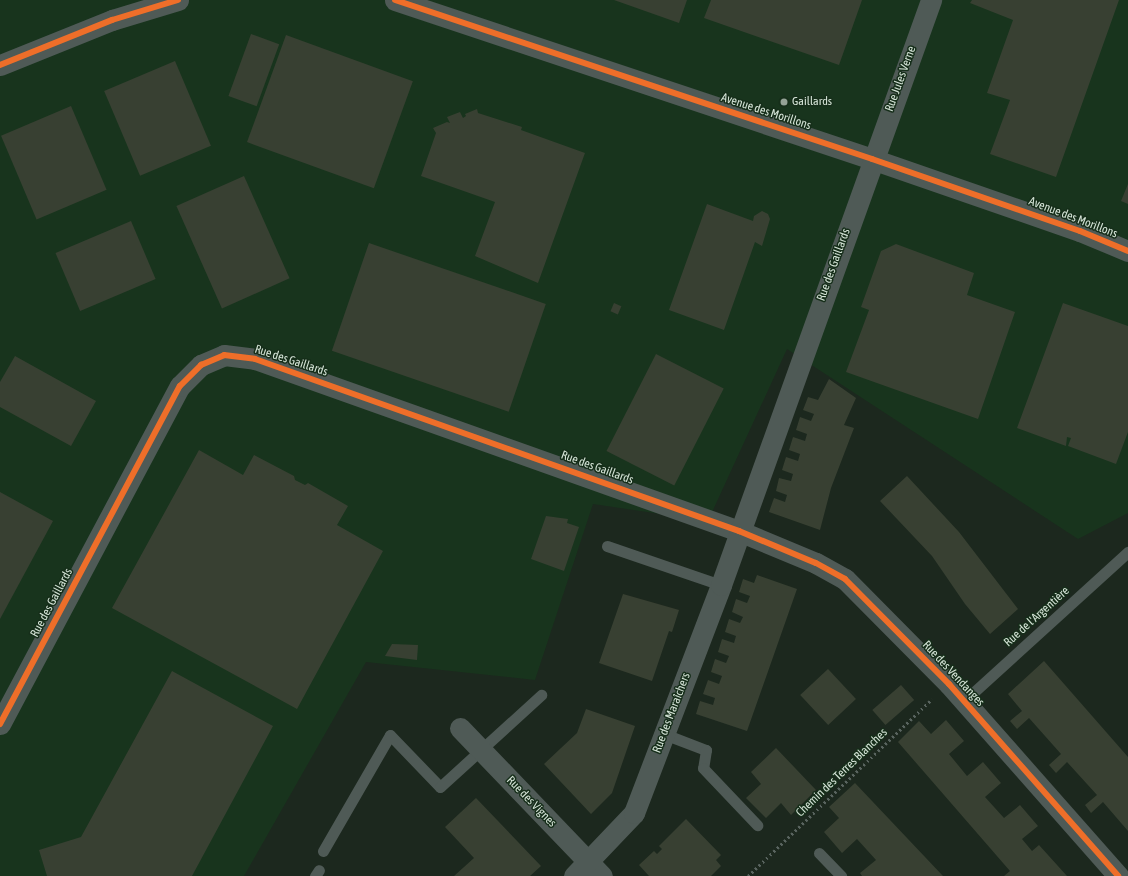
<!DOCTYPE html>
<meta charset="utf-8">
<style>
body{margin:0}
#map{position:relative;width:1128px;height:876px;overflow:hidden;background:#1c281e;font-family:"Asap Condensed",sans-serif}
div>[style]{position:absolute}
.built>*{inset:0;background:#18341d}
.building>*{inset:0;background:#384032;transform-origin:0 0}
.path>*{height:2.5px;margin-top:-1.25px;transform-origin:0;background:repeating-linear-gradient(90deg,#59645f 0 2px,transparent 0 5px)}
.service>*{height:11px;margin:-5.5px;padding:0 5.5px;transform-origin:5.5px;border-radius:5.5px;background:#4f5a56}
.minor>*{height:21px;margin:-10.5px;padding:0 10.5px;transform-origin:10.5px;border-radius:10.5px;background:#4f5a56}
.cycleway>*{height:6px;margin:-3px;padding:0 3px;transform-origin:3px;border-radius:3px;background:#ee6e29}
.dots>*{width:11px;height:11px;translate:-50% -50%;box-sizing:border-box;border:2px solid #162e1a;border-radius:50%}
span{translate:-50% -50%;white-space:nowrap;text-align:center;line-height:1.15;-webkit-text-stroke:3px #162e1a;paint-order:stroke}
.street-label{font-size:12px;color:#d5e4d7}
.poi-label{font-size:12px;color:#d5e4d7}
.left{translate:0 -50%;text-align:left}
</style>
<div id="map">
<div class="built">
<div style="clip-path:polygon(0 0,1128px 0,1128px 513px,1078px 539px,787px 349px,708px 521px,593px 504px,535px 680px,366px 662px,244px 876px,0 876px)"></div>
</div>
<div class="building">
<div style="clip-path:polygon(614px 0,687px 0,679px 23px)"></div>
<div style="clip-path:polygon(711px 0,862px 0,839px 65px,704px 18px)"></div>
<div style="clip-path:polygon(972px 0,1119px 0,1056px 177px,990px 154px,1010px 100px,987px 93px,1013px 20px,970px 3px)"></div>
<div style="left:251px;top:34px;width:30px;height:66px;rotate:20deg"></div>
<div style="left:286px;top:35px;width:135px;height:114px;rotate:20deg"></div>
<div style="left:175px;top:61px;width:92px;height:77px;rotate:67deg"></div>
<div style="left:71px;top:106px;width:91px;height:76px;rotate:67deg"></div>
<div style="clip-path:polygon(477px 109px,478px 113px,522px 127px,521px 130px,585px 153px,538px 283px,475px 256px,495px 202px,421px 176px,436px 133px,433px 128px,447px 122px,450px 123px,447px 117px,460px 112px,463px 118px,466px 116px,465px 114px)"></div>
<div style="left:244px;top:176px;width:112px;height:74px;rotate:66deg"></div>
<div style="clip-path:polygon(1128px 184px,1128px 204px,1121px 201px)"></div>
<div style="clip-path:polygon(707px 204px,753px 221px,754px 216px,762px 211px,768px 214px,770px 219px,762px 246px,755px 242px,724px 330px,669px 310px)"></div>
<div style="left:131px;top:221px;width:63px;height:82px;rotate:67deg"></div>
<div style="left:369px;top:243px;width:187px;height:114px;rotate:19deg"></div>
<div style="clip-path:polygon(896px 244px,974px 273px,967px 295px,1015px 312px,978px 419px,846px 372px,869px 310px,861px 307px,881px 251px)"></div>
<div style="left:614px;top:303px;width:8px;height:9px;rotate:23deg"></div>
<div style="clip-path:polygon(1063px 303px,1128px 326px,1128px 432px,1116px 464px,1068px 446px,1071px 438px,1067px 437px,1066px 446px,1017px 428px)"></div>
<div style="left:656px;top:354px;width:76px;height:109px;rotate:27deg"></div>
<div style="clip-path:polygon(15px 356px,96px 401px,71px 446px,0 407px,0 382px)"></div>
<div style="clip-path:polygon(829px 379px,856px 398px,844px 425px,854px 428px,831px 488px,820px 530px,769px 512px,774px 498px,785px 502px,787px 495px,776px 491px,779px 478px,791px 481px,793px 474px,782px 470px,786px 457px,798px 461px,800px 454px,789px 450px,793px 437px,805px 441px,807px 434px,796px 430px,800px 417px,811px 421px,814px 414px,803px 410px,808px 397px,818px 400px)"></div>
<div style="clip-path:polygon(199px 450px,243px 475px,254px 455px,294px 476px,295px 480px,305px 485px,308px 483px,348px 506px,337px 525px,383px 551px,297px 709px,112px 608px)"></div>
<div style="clip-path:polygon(907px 476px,959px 532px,1018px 609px,990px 634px,965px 604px,932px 556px,880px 501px)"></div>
<div style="clip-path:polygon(0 492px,53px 521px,0 619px)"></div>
<div style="clip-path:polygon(546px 516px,568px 519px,567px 523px,579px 527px,564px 571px,531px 559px)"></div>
<div style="clip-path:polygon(757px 575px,797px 589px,747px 731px,696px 714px,700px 701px,713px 705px,715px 698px,703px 694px,708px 680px,719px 684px,722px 676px,711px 672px,715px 659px,726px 663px,729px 656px,718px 652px,722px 639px,734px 643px,736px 636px,725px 632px,729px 619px,740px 623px,743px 617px,732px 612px,736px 599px,747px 603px,750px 596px,739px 592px,743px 579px,754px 583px)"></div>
<div style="clip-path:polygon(623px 594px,679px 610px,672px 632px,669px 631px,652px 681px,599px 663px)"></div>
<div style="clip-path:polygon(392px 644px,418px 645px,417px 660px,385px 656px)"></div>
<div style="clip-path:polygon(1044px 661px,1128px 757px,1128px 831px,1103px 802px,1091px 813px,1085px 805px,1097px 795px,1067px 762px,1056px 773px,1049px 765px,1061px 754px,1029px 718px,1017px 729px,1010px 721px,1022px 711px,1008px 694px)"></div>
<div style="left:828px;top:669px;width:41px;height:38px;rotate:47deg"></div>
<div style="clip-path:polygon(172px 671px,273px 726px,192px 876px,47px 876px,39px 850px,81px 837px)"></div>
<div style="left:901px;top:685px;width:20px;height:38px;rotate:49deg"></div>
<div style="clip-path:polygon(586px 709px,635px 726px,612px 793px,591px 814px,544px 764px,577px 733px)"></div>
<div style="clip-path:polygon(946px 720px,964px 741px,949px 754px,967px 776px,983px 762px,1001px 783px,985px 797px,1004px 818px,1020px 805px,1038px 826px,1022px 839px,1032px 851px,1039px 845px,1067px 876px,1004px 876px,1010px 871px,898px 742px,919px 721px,931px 734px)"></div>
<div style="clip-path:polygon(776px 748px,816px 790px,791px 815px,781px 803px,766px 818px,746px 798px,761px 784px,751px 772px)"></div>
<div style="clip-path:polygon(855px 783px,943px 876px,862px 876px,860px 873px,876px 860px,857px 839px,842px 853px,824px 832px,839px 818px,829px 807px)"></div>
<div style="clip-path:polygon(476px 798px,541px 866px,530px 876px,454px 876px,474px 858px,445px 827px)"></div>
<div style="clip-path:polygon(686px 819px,721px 855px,716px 860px,721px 866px,711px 876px,649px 876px,639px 865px,654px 851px,657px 854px,662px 849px,659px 846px)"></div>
</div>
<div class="path">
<div style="left:748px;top:876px;width:255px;rotate:-43.9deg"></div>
</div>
<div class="service">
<div style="left:607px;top:546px;width:120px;rotate:18.9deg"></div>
<div style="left:964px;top:701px;width:222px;rotate:-42.3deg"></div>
<div style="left:664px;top:734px;width:45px;rotate:20.9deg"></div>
<div style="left:706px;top:750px;width:18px;rotate:99deg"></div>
<div style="left:703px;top:768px;width:79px;rotate:46.5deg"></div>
<div style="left:323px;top:851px;width:134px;rotate:-60deg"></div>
<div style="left:390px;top:735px;width:72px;rotate:46.1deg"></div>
<div style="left:440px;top:787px;width:137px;rotate:-42.3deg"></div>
<div style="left:819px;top:853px;width:32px;rotate:46deg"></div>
<div style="left:315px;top:876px;width:7px;rotate:-56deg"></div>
</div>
<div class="minor">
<div style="left:395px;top:0;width:503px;rotate:18.43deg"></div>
<div style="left:872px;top:159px;width:220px;rotate:19.1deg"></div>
<div style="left:1080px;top:231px;width:52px;rotate:22.6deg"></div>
<div style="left:0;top:65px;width:121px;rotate:-21.9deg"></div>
<div style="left:112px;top:20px;width:69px;rotate:-16.9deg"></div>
<div style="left:0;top:724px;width:383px;rotate:-62deg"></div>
<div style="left:180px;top:386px;width:30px;rotate:-45deg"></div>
<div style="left:201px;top:365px;width:25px;rotate:-23deg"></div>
<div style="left:224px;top:355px;width:31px;rotate:7deg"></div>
<div style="left:255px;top:359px;width:514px;rotate:19.56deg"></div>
<div style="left:739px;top:531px;width:83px;rotate:22.6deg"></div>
<div style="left:816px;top:563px;width:33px;rotate:29deg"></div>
<div style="left:845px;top:579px;width:148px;rotate:45.3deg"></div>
<div style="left:949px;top:684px;width:256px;rotate:48.6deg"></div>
<div style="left:460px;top:728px;width:205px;rotate:46.2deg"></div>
<div style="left:574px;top:876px;width:87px;rotate:-46.4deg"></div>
<div style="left:634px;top:813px;width:244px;rotate:-69.1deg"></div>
<div style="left:721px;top:585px;width:622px;rotate:-70.25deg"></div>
</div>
<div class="cycleway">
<div style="left:395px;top:0;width:503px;rotate:18.43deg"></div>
<div style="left:872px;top:159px;width:220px;rotate:19.1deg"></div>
<div style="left:1080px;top:231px;width:52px;rotate:22.6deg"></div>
<div style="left:0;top:65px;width:121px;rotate:-21.9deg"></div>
<div style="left:112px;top:20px;width:69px;rotate:-16.9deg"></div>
<div style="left:0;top:724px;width:383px;rotate:-62deg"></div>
<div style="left:180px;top:386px;width:30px;rotate:-45deg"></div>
<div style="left:201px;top:365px;width:25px;rotate:-23deg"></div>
<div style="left:224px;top:355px;width:31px;rotate:7deg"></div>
<div style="left:255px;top:359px;width:514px;rotate:19.56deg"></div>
<div style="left:739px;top:531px;width:83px;rotate:22.6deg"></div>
<div style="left:816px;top:563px;width:33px;rotate:29deg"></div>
<div style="left:845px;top:579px;width:148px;rotate:45.3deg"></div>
<div style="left:949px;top:684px;width:256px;rotate:48.6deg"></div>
</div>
<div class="dots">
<div style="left:784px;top:102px;background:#94a296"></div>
</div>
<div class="street-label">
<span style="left:901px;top:79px;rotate:-70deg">Rue Jules Verne</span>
<span style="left:766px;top:112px;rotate:18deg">Avenue des Morillons</span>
<span style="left:1073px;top:218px;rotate:21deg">Avenue des Morillons</span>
<span style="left:834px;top:265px;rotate:-70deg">Rue des Gaillards</span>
<span style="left:291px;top:361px;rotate:18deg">Rue des Gaillards</span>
<span style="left:597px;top:468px;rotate:20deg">Rue des Gaillards</span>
<span style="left:52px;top:603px;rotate:-62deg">Rue des Gaillards</span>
<span style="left:1037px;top:617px;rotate:-42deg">Rue de l'Argentière</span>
<span style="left:953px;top:674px;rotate:47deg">Rue des Vendanges</span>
<span style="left:672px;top:713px;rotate:-69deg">Rue des Maraîchers</span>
<span style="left:842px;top:773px;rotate:-44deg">Chemin des Terres Blanches</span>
<span style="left:531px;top:802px;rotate:46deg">Rue des Vignes</span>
</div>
<div class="poi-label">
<span class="left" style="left:792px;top:102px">Gaillards</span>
</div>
</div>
